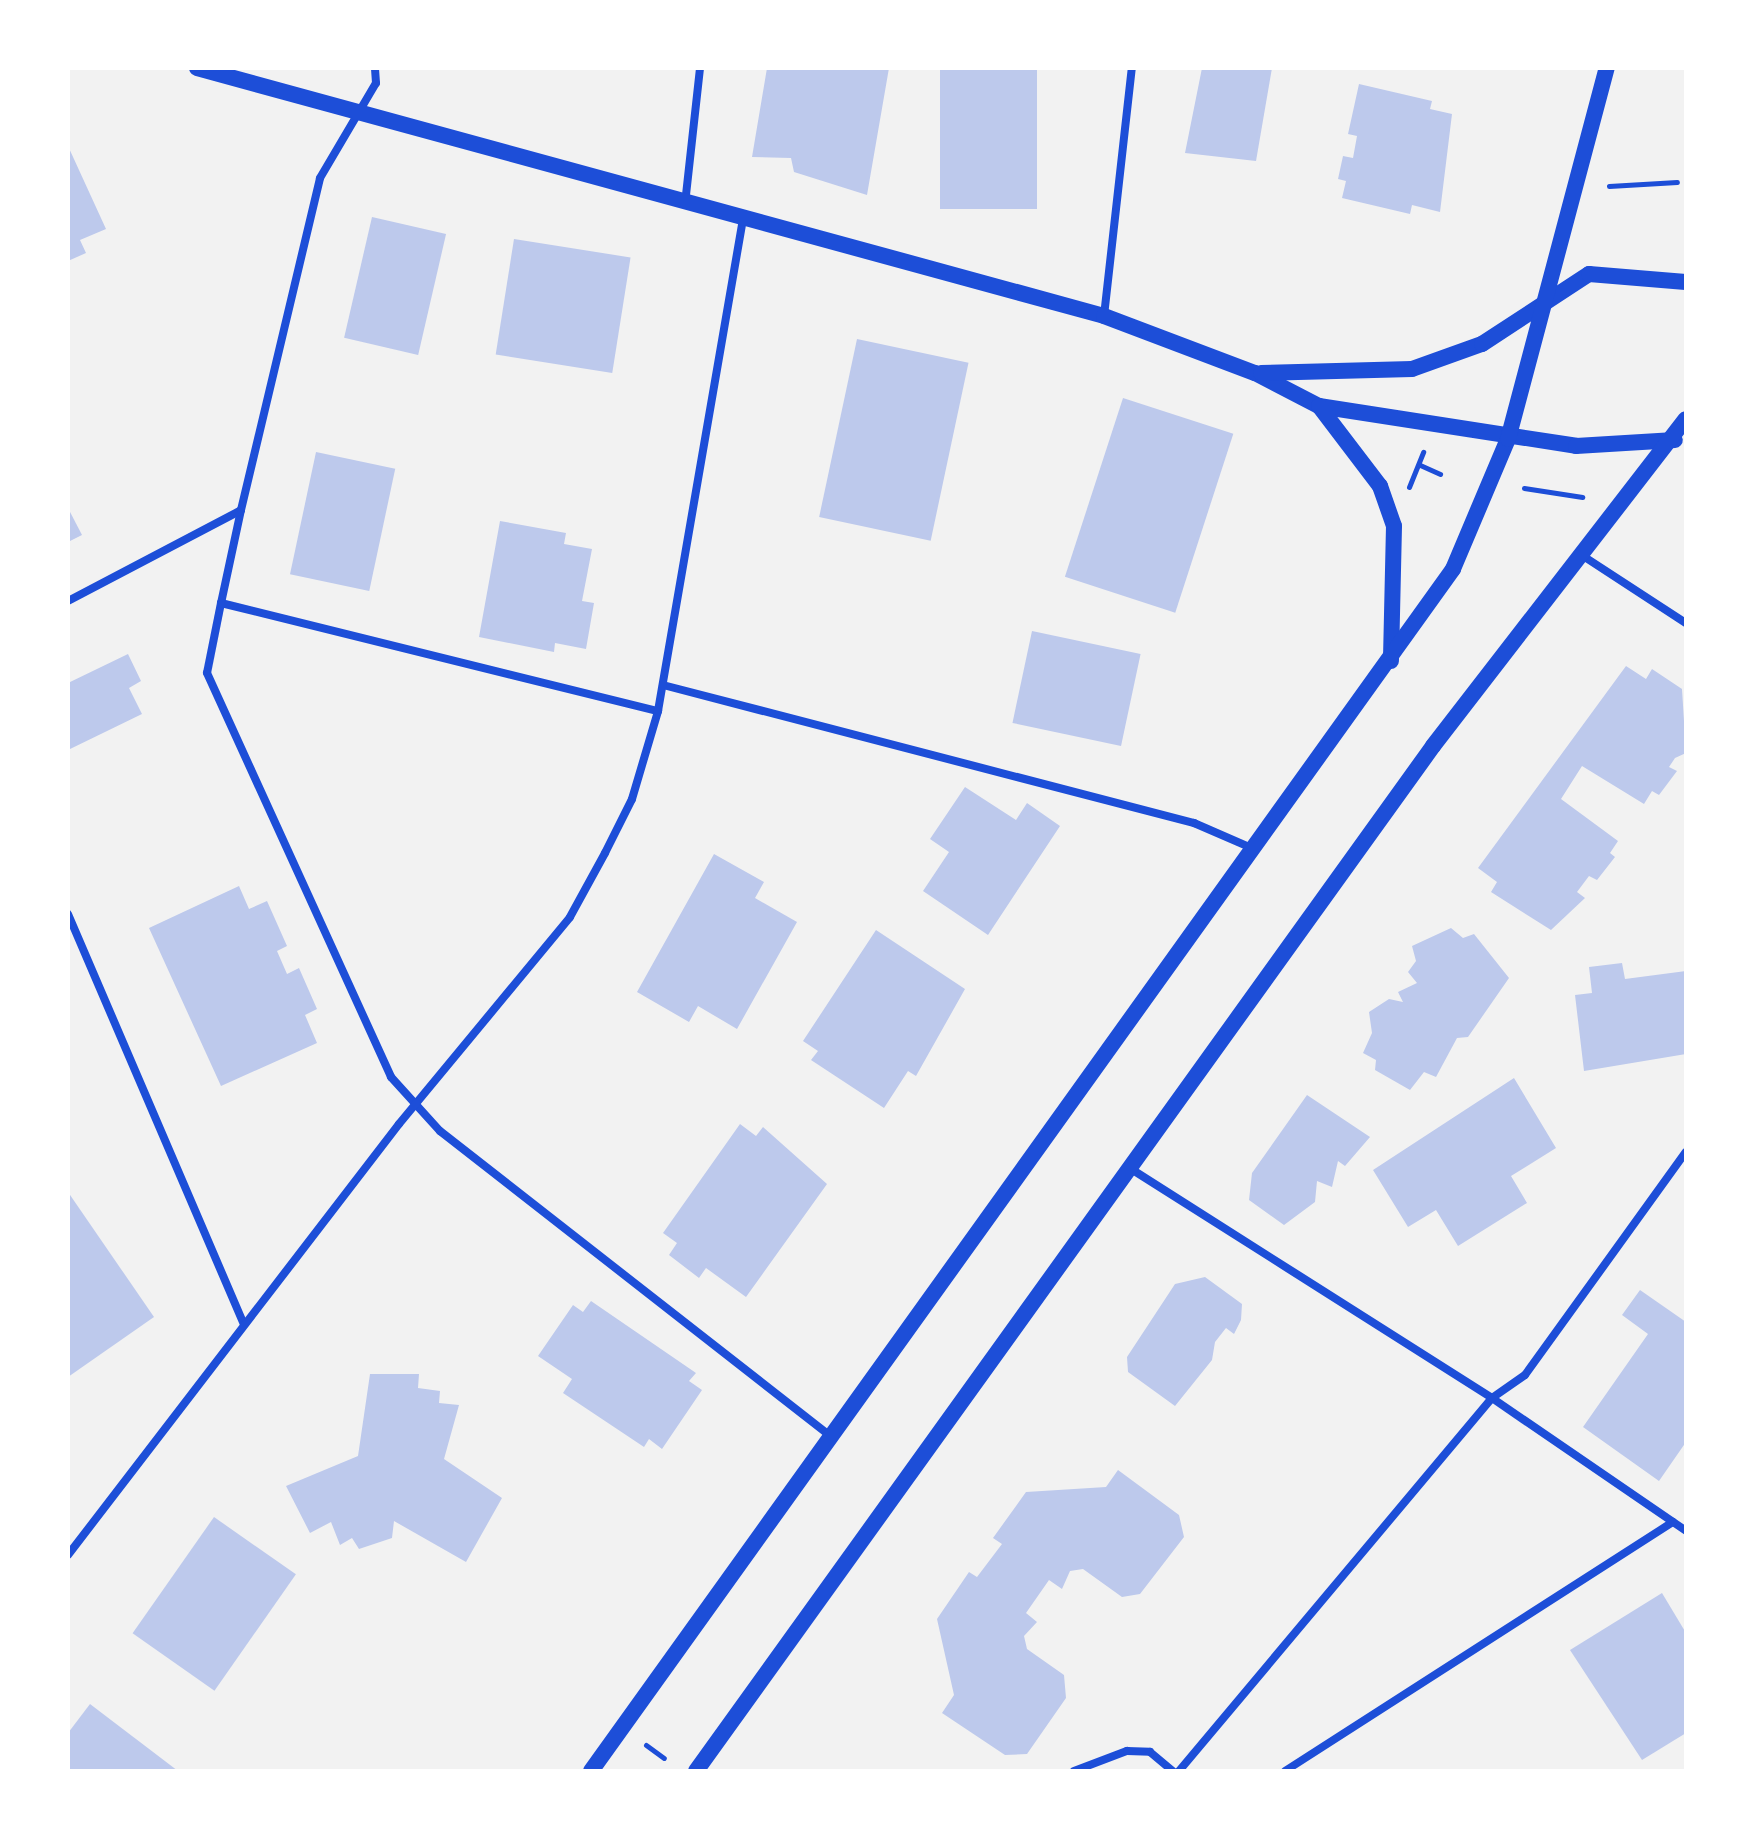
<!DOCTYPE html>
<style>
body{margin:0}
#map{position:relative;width:1754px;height:1839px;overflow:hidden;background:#f2f2f2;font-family:"Open Sans",sans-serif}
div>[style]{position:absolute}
.building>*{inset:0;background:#bdc9ec;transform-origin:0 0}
.path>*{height:5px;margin:-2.5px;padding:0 2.5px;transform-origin:2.5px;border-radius:2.5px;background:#1d4ed8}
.minor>*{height:8px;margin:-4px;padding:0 4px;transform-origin:4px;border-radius:4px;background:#1d4ed8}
.secondary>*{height:16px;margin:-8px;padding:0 8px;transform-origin:8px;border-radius:8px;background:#1d4ed8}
span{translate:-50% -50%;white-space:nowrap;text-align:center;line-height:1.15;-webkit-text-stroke:8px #fff;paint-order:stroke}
.frame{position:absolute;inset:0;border:70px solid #fff;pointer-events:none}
</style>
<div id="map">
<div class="building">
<div style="clip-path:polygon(767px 68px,889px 68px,867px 195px,794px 172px,791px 158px,752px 157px)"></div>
<div style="left:940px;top:68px;width:97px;height:141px"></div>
<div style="clip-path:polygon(1202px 68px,1272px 68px,1256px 161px,1185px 153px)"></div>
<div style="clip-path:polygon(1359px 84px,1432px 101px,1430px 109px,1452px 114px,1440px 212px,1412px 205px,1410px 214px,1342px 198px,1346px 181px,1338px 179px,1343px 156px,1353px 158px,1357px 136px,1348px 134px)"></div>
<div style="clip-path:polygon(68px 146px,106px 229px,80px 240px,86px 253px,68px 261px)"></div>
<div style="left:372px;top:217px;width:76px;height:124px;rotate:13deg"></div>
<div style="left:514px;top:239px;width:118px;height:117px;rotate:9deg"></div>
<div style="left:857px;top:339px;width:114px;height:182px;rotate:12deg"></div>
<div style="left:1123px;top:398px;width:116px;height:188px;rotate:18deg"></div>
<div style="left:316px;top:452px;width:81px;height:125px;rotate:12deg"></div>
<div style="clip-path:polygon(68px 508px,82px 535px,68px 542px)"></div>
<div style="clip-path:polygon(500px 521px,566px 533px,564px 544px,592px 549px,582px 601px,594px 603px,586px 649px,555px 643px,554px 652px,479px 637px)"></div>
<div style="left:1032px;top:631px;width:111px;height:94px;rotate:12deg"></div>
<div style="clip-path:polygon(128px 654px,141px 681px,129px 688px,142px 714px,68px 750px,68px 683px)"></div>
<div style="clip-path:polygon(1626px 666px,1646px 679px,1652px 669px,1682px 689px,1686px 753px,1675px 758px,1669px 767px,1677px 771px,1659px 795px,1652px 791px,1644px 804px,1582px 766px,1561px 799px,1618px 841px,1610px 853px,1615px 857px,1597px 880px,1589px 876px,1577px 892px,1585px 898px,1551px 930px,1491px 892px,1497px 882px,1478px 868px)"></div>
<div style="clip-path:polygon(965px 787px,1016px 820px,1027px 803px,1060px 826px,988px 935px,923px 891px,949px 852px,930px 839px)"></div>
<div style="clip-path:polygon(714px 854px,764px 882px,755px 898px,797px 922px,737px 1029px,698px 1006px,689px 1022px,637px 992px)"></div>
<div style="clip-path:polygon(239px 886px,249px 909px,267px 901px,287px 946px,277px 951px,287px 974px,299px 968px,317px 1009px,305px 1015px,317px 1043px,221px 1086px,149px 928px)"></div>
<div style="clip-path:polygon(1451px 928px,1463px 938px,1474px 934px,1509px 978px,1468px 1037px,1457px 1038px,1436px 1077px,1424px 1072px,1410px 1090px,1375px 1070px,1376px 1060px,1363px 1053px,1372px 1033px,1369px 1012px,1389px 999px,1403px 1002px,1398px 992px,1417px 983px,1408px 972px,1416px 961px,1412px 946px)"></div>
<div style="clip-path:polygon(876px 930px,965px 989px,916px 1076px,908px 1071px,884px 1108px,811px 1060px,818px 1051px,803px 1041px)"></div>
<div style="clip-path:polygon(1622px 963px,1625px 979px,1686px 971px,1686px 1054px,1584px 1071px,1575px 995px,1592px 993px,1589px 967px)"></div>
<div style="clip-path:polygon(1514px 1078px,1556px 1148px,1511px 1176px,1527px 1203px,1458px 1246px,1436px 1210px,1408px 1227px,1373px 1170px)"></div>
<div style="clip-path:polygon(1307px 1095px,1370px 1137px,1345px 1166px,1338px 1161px,1332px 1187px,1317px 1181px,1315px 1202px,1284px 1225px,1249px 1200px,1252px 1173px)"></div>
<div style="clip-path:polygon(740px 1124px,756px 1136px,763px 1127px,827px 1184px,746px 1297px,706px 1268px,699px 1278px,669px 1255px,677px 1243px,663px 1233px)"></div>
<div style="clip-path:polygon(68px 1192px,154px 1317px,68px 1377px)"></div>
<div style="clip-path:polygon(1205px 1277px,1242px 1304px,1241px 1320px,1234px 1334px,1226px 1328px,1215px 1342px,1212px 1360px,1175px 1406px,1128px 1372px,1127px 1357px,1175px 1284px)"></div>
<div style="clip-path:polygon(1640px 1290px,1686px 1322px,1686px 1442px,1659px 1481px,1583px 1427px,1648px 1334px,1622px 1315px)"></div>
<div style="clip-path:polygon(591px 1301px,696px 1373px,689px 1381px,702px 1390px,662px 1449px,649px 1439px,644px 1447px,563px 1393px,572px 1379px,538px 1356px,573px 1305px,583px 1312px)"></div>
<div style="clip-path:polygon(370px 1374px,419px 1374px,418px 1388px,440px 1391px,439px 1403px,459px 1405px,444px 1459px,502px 1498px,466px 1562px,394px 1521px,392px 1538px,359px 1549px,352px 1538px,340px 1545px,331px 1522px,310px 1533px,286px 1486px,358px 1456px)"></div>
<div style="clip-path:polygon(1118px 1470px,1179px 1515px,1184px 1537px,1140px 1594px,1122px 1597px,1083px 1569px,1070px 1571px,1062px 1589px,1049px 1580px,1026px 1613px,1037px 1622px,1024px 1636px,1027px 1649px,1064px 1675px,1066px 1698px,1027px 1754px,1005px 1755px,942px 1713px,954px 1695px,937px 1619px,969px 1572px,977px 1577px,1002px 1544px,993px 1538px,1026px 1492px,1106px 1487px)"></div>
<div style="left:214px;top:1517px;width:100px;height:142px;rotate:35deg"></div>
<div style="clip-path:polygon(1662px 1593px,1686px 1633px,1686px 1733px,1642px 1760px,1570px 1650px)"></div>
<div style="clip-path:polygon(90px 1704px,178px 1771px,68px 1771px,68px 1733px)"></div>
</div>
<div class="path">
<div style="left:1609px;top:186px;width:68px;rotate:-3.4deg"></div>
<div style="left:1420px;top:465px;width:22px;rotate:24deg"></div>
<div style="left:1409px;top:487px;width:38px;rotate:-68deg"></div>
<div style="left:1524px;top:488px;width:59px;rotate:8.8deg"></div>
<div style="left:646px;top:1745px;width:22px;rotate:36deg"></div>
</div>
<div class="minor">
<div style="left:685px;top:204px;width:137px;rotate:-83.7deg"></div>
<div style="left:1104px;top:316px;width:250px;rotate:-83.6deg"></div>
<div style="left:241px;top:510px;width:95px;rotate:102.1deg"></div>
<div style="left:221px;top:603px;width:450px;rotate:13.9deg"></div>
<div style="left:1580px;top:554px;width:126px;rotate:33.1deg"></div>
<div style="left:68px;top:601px;width:195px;rotate:-27.7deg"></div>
<div style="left:241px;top:510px;width:341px;rotate:-76.6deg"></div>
<div style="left:320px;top:178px;width:110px;rotate:-59.5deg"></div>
<div style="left:376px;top:83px;width:15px;rotate:-94deg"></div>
<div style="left:221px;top:603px;width:71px;rotate:101.3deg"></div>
<div style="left:207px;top:673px;width:444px;rotate:65.5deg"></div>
<div style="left:391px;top:1077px;width:73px;rotate:47.8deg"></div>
<div style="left:440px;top:1131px;width:496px;rotate:38deg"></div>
<div style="left:663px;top:685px;width:549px;rotate:14.57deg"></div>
<div style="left:1194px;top:823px;width:65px;rotate:23.4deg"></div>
<div style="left:68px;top:914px;width:445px;rotate:66.8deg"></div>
<div style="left:1128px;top:1167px;width:431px;rotate:32.4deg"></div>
<div style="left:1492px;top:1398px;width:235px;rotate:34.4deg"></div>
<div style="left:68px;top:1555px;width:543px;rotate:-52.48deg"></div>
<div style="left:399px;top:1124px;width:268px;rotate:-50.4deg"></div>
<div style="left:570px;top:917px;width:73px;rotate:-61.3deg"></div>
<div style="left:605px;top:853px;width:60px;rotate:-63.4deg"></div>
<div style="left:632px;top:799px;width:92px;rotate:-73.5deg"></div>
<div style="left:658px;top:711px;width:499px;rotate:-80.2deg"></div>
<div style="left:1074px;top:1771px;width:57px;rotate:-20.7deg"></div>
<div style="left:1127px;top:1751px;width:23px;rotate:2deg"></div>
<div style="left:1150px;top:1752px;width:30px;rotate:40deg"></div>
<div style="left:1179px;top:1771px;width:487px;rotate:-50deg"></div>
<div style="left:1492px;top:1398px;width:40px;rotate:-34.9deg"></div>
<div style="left:1525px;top:1375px;width:275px;rotate:-54.2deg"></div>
<div style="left:1285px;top:1771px;width:461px;rotate:-32.7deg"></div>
</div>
<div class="secondary">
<div style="left:197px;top:68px;width:940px;rotate:15.29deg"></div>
<div style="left:1104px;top:316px;width:161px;rotate:20.7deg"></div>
<div style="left:1255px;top:373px;width:72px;rotate:27.3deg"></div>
<div style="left:1319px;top:406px;width:260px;rotate:8.8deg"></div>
<div style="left:1576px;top:446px;width:99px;rotate:-3.5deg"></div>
<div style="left:1261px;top:373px;width:151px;rotate:-1.5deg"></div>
<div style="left:1412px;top:369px;width:74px;rotate:-19.7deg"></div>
<div style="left:1482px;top:344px;width:128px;rotate:-33.2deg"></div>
<div style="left:1589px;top:274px;width:97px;rotate:4.7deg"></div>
<div style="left:1319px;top:406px;width:101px;rotate:52.7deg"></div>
<div style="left:1380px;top:486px;width:42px;rotate:70.7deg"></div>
<div style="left:1394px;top:526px;width:135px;rotate:91.3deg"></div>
<div style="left:591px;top:1771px;width:1479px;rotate:-54.35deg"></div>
<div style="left:1453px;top:569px;width:141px;rotate:-67.1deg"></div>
<div style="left:1508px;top:439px;width:384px;rotate:-75.1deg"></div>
<div style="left:696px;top:1771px;width:1262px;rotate:-54.28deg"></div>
<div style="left:1433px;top:746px;width:413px;rotate:-52.3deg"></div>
</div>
<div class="frame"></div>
</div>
